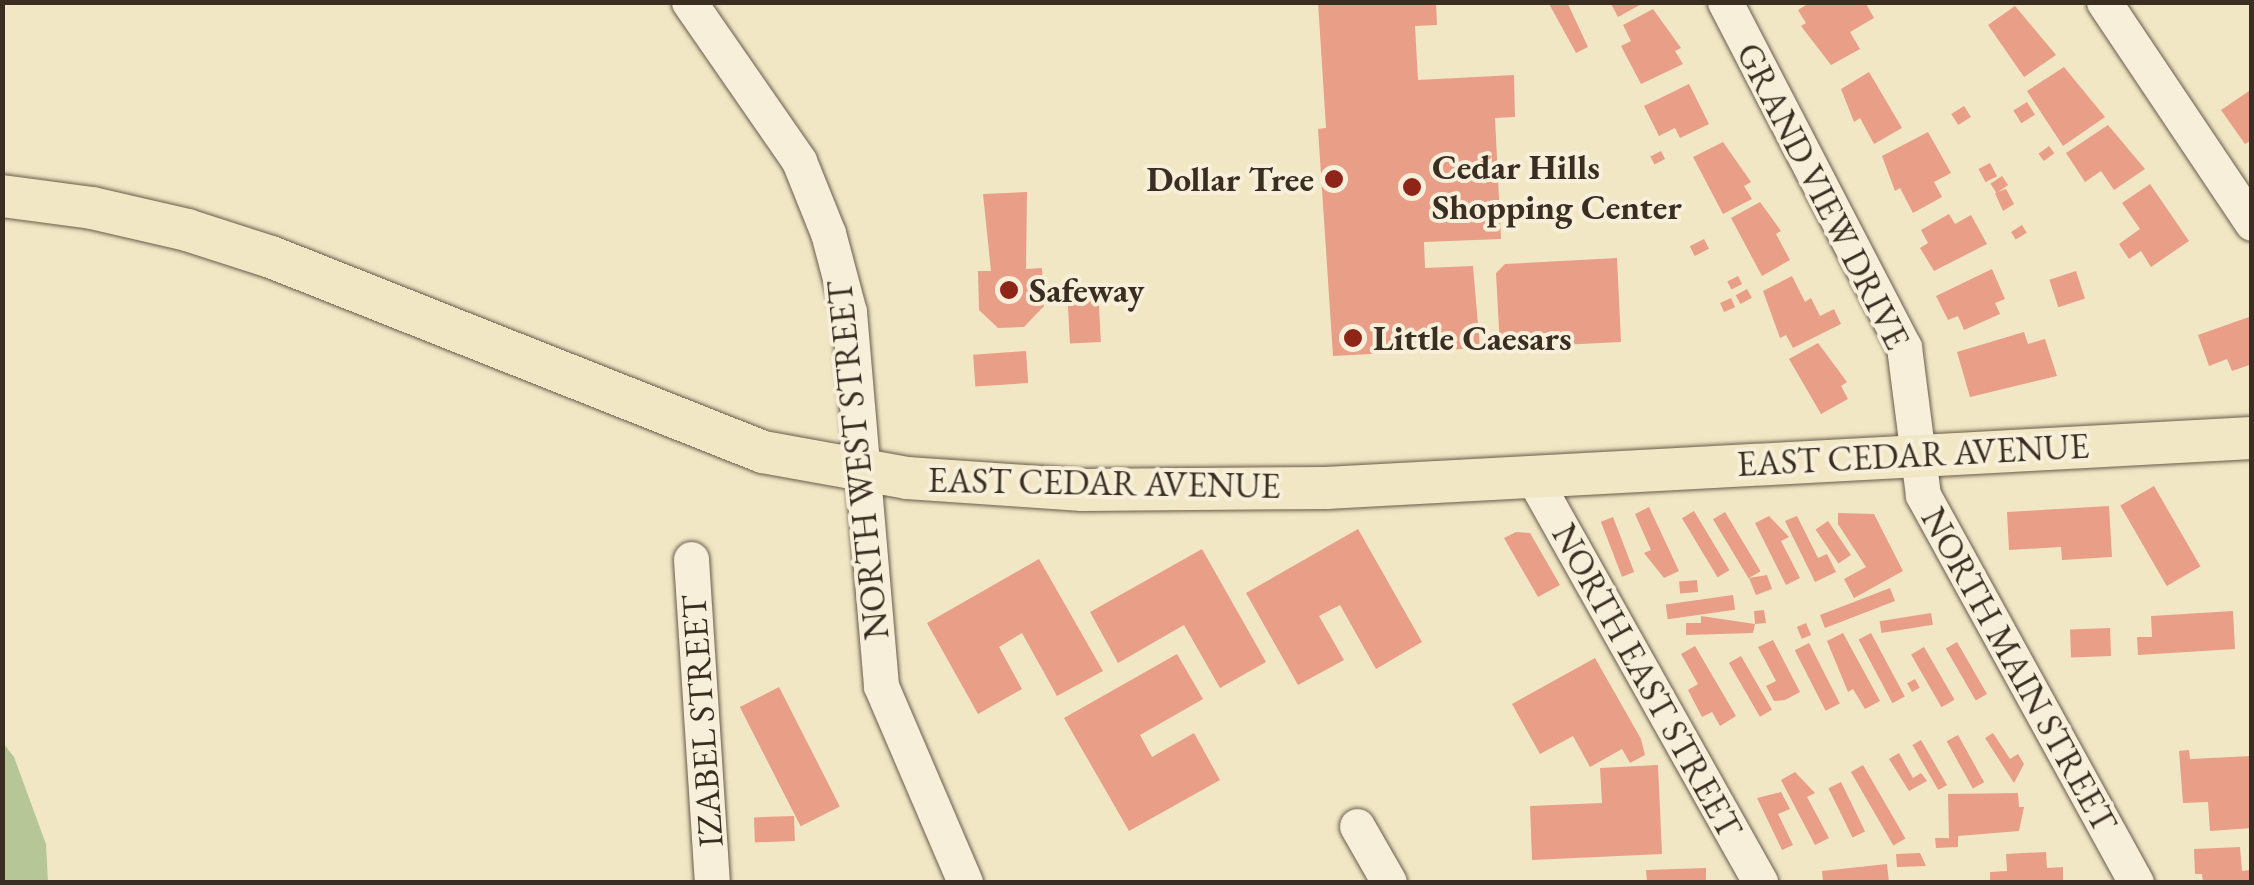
<!DOCTYPE html>
<style>
body{margin:0}
#map{position:relative;width:2254px;height:885px;overflow:hidden;background:#f2e7c5;font-family:"EB Garamond",serif}
div>[style]{position:absolute}
.green>*{inset:0;background:#b7c697}
.building>*{inset:0;background:#e89e87;transform-origin:0 0}
.roads{filter:drop-shadow(0 0 2px #685c4b) drop-shadow(0 0 2px #685c4b)}
.minor>*{height:35px;margin:-17.5px;padding:0 17.5px;transform-origin:17.5px;border-radius:17.5px;background:#f7efd9}
.major>*{height:42px;margin:-21px;padding:0 21px;transform-origin:21px;border-radius:21px;background:#f2e7c5}
.dots>*{width:28px;height:28px;translate:-50% -50%;box-sizing:border-box;border:5px solid #f7efd9;border-radius:50%}
span{translate:-50% -50%;white-space:nowrap;text-align:center;line-height:1.15;-webkit-text-stroke:8px #f7efd9;paint-order:stroke}
.poi-label{font-size:35px;color:#3a2e22;font-weight:700}
.left{translate:0 -50%;text-align:left}
.right{translate:-100% -50%;text-align:right}
.street-label{font-size:35px;color:#3a2e22}
.frame{position:absolute;inset:0;border:5px solid #3a2e22;pointer-events:none}
</style>
<div id="map">
<div class="green">
<div style="clip-path:polygon(3px 743px,14px 757px,46px 844px,48px 882px,3px 882px)"></div>
</div>
<div class="building">
<div style="clip-path:polygon(1318px 2px,1436px 2px,1437px 25px,1415px 26px,1418px 80px,1514px 75px,1515px 117px,1495px 118px,1501px 239px,1424px 242px,1425px 268px,1473px 266px,1480px 348px,1333px 356px,1318px 129px,1326px 128px)"></div>
<div style="clip-path:polygon(1548px 2px,1567px 2px,1588px 47px,1576px 53px)"></div>
<div style="clip-path:polygon(1610px 2px,1645px 2px,1618px 17px)"></div>
<div style="clip-path:polygon(1811px 2px,1865px 2px,1874px 18px,1850px 32px,1860px 49px,1831px 65px,1801px 26px,1806px 23px,1798px 10px)"></div>
<div style="clip-path:polygon(2015px 6px,2056px 55px,2024px 77px,1988px 25px)"></div>
<div style="clip-path:polygon(1653px 9px,1681px 48px,1675px 51px,1683px 64px,1641px 84px,1621px 46px,1631px 41px,1623px 25px)"></div>
<div style="clip-path:polygon(2064px 67px,2105px 117px,2063px 146px,2027px 91px)"></div>
<div style="clip-path:polygon(1869px 72px,1902px 128px,1874px 144px,1860px 118px,1854px 122px,1841px 89px)"></div>
<div style="clip-path:polygon(1689px 84px,1709px 124px,1680px 138px,1675px 128px,1659px 136px,1644px 106px)"></div>
<div style="clip-path:polygon(2252px 89px,2252px 140px,2245px 144px,2221px 110px)"></div>
<div style="left:2027px;top:102px;width:15px;height:16px;rotate:58deg"></div>
<div style="left:1964px;top:106px;width:13px;height:15px;rotate:58deg"></div>
<div style="clip-path:polygon(2108px 125px,2145px 169px,2114px 190px,2101px 171px,2085px 182px,2066px 153px)"></div>
<div style="clip-path:polygon(1928px 132px,1951px 173px,1934px 182px,1942px 197px,1913px 213px,1900px 188px,1895px 191px,1882px 156px)"></div>
<div style="clip-path:polygon(1723px 142px,1751px 182px,1744px 186px,1752px 199px,1723px 214px,1693px 157px)"></div>
<div style="left:2049px;top:146px;width:9px;height:13px;rotate:54deg"></div>
<div style="left:1661px;top:151px;width:9px;height:12px;rotate:63deg"></div>
<div style="left:1990px;top:163px;width:15px;height:13px;rotate:62deg"></div>
<div style="left:2002px;top:176px;width:11px;height:14px;rotate:56deg"></div>
<div style="clip-path:polygon(2150px 184px,2189px 241px,2151px 267px,2141px 251px,2129px 259px,2119px 244px,2140px 229px,2122px 203px)"></div>
<div style="clip-path:polygon(2006px 189px,2014px 204px,2003px 211px,1995px 193px)"></div>
<div style="clip-path:polygon(1027px 192px,1026px 269px,1042px 268px,1044px 306px,1024px 327px,998px 328px,979px 310px,978px 271px,991px 271px,983px 194px)"></div>
<div style="clip-path:polygon(1760px 202px,1781px 231px,1776px 234px,1790px 260px,1762px 276px,1731px 218px)"></div>
<div style="clip-path:polygon(1949px 214px,1955px 224px,1971px 215px,1987px 244px,1934px 271px,1920px 248px,1928px 243px,1921px 230px)"></div>
<div style="left:2022px;top:225px;width:9px;height:13px;rotate:58deg"></div>
<div style="left:1704px;top:239px;width:11px;height:16px;rotate:63deg"></div>
<div style="clip-path:polygon(1617px 258px,1621px 342px,1500px 348px,1496px 273px,1505px 264px)"></div>
<div style="clip-path:polygon(1992px 269px,2005px 299px,1995px 303px,2000px 314px,1964px 330px,1958px 316px,1948px 320px,1936px 296px)"></div>
<div style="left:2076px;top:271px;width:29px;height:28px;rotate:72deg"></div>
<div style="left:1738px;top:276px;width:9px;height:12px;rotate:63deg"></div>
<div style="clip-path:polygon(1792px 276px,1805px 302px,1811px 298px,1820px 316px,1834px 309px,1841px 324px,1793px 348px,1786px 335px,1780px 338px,1763px 291px)"></div>
<div style="left:1098px;top:287px;width:55px;height:31px;rotate:87deg"></div>
<div style="left:1747px;top:289px;width:10px;height:13px;rotate:61deg"></div>
<div style="left:1731px;top:298px;width:10px;height:12px;rotate:66deg"></div>
<div style="clip-path:polygon(2249px 317px,2252px 364px,2232px 371px,2227px 359px,2209px 366px,2198px 335px)"></div>
<div style="clip-path:polygon(2024px 332px,2028px 344px,2045px 339px,2057px 376px,1970px 397px,1957px 352px)"></div>
<div style="clip-path:polygon(1818px 343px,1847px 382px,1841px 386px,1848px 399px,1821px 414px,1789px 359px)"></div>
<div style="left:1026px;top:351px;width:32px;height:53px;rotate:86deg"></div>
<div style="left:2154px;top:486px;width:93px;height:39px;rotate:60deg"></div>
<div style="clip-path:polygon(2109px 506px,2112px 557px,2062px 560px,2061px 547px,2009px 550px,2007px 512px)"></div>
<div style="clip-path:polygon(1649px 507px,1679px 571px,1664px 578px,1644px 553px,1651px 550px,1635px 514px)"></div>
<div style="left:1694px;top:511px;width:69px;height:14px;rotate:59deg"></div>
<div style="left:1725px;top:512px;width:69px;height:14px;rotate:59deg"></div>
<div style="clip-path:polygon(1838px 513px,1874px 514px,1903px 571px,1854px 598px,1844px 579px,1866px 567px,1838px 524px)"></div>
<div style="clip-path:polygon(1769px 516px,1789px 537px,1781px 541px,1800px 578px,1786px 585px,1755px 523px)"></div>
<div style="clip-path:polygon(1797px 516px,1818px 558px,1827px 554px,1836px 572px,1815px 582px,1785px 521px)"></div>
<div style="left:1613px;top:517px;width:59px;height:13px;rotate:69deg"></div>
<div style="left:1828px;top:521px;width:41px;height:15px;rotate:56deg"></div>
<div style="clip-path:polygon(1358px 529px,1422px 642px,1376px 669px,1340px 605px,1319px 616px,1344px 660px,1298px 685px,1246px 593px)"></div>
<div style="clip-path:polygon(1516px 532px,1530px 533px,1560px 585px,1538px 597px,1504px 538px)"></div>
<div style="clip-path:polygon(1202px 549px,1266px 662px,1220px 688px,1184px 625px,1118px 663px,1090px 612px)"></div>
<div style="clip-path:polygon(1039px 559px,1103px 671px,1057px 696px,1022px 633px,999px 647px,1022px 689px,978px 714px,927px 623px)"></div>
<div style="clip-path:polygon(1767px 575px,1772px 589px,1756px 595px,1749px 578px)"></div>
<div style="left:1697px;top:580px;width:12px;height:18px;rotate:85deg"></div>
<div style="left:1890px;top:588px;width:14px;height:75px;rotate:69deg"></div>
<div style="left:1733px;top:595px;width:15px;height:68px;rotate:82deg"></div>
<div style="clip-path:polygon(1764px 610px,1766px 623px,1755px 624px,1753px 633px,1686px 635px,1686px 623px,1701px 623px,1701px 616px,1755px 624px,1754px 611px)"></div>
<div style="clip-path:polygon(2233px 611px,2235px 649px,2138px 655px,2137px 637px,2152px 637px,2151px 616px)"></div>
<div style="left:1931px;top:613px;width:12px;height:52px;rotate:81deg"></div>
<div style="left:1806px;top:623px;width:13px;height:10px;rotate:67deg"></div>
<div style="left:2110px;top:628px;width:28px;height:40px;rotate:88deg"></div>
<div style="clip-path:polygon(1843px 633px,1880px 701px,1865px 709px,1853px 689px,1848px 692px,1827px 641px)"></div>
<div style="left:1871px;top:633px;width:72px;height:14px;rotate:62deg"></div>
<div style="clip-path:polygon(1773px 640px,1800px 692px,1785px 700px,1774px 701px,1766px 686px,1776px 681px,1758px 647px)"></div>
<div style="left:1957px;top:642px;width:60px;height:13px;rotate:60deg"></div>
<div style="left:1809px;top:643px;width:68px;height:16px;rotate:63deg"></div>
<div style="clip-path:polygon(1695px 646px,1736px 716px,1720px 726px,1712px 712px,1702px 717px,1688px 690px,1698px 684px,1681px 654px)"></div>
<div style="left:1924px;top:647px;width:61px;height:15px;rotate:60deg"></div>
<div style="clip-path:polygon(1177px 654px,1203px 699px,1140px 735px,1152px 757px,1194px 733px,1220px 780px,1129px 831px,1064px 718px)"></div>
<div style="left:1741px;top:656px;width:62px;height:14px;rotate:60deg"></div>
<div style="clip-path:polygon(1595px 658px,1641px 739px,1645px 755px,1630px 763px,1622px 749px,1590px 767px,1573px 736px,1540px 754px,1512px 704px)"></div>
<div style="left:1915px;top:679px;width:10px;height:9px;rotate:61deg"></div>
<div style="left:779px;top:687px;width:134px;height:44px;rotate:63deg"></div>
<div style="clip-path:polygon(1993px 733px,2010px 759px,2018px 754px,2024px 764px,2014px 783px,1985px 738px)"></div>
<div style="left:1958px;top:735px;width:54px;height:13px;rotate:61deg"></div>
<div style="left:1921px;top:740px;width:52px;height:10px;rotate:60deg"></div>
<div style="clip-path:polygon(2189px 750px,2190px 759px,2252px 756px,2252px 828px,2210px 831px,2208px 802px,2183px 803px,2179px 751px)"></div>
<div style="clip-path:polygon(1899px 753px,1913px 778px,1921px 773px,1927px 781px,1909px 791px,1889px 759px)"></div>
<div style="clip-path:polygon(1658px 765px,1662px 854px,1532px 860px,1530px 806px,1602px 803px,1600px 768px)"></div>
<div style="left:1863px;top:765px;width:85px;height:14px;rotate:60deg"></div>
<div style="clip-path:polygon(1795px 772px,1815px 793px,1807px 797px,1829px 838px,1815px 845px,1781px 780px)"></div>
<div style="left:1841px;top:782px;width:55px;height:14px;rotate:64deg"></div>
<div style="clip-path:polygon(1781px 792px,1790px 809px,1778px 814px,1793px 845px,1782px 850px,1757px 798px)"></div>
<div style="clip-path:polygon(2018px 793px,2019px 807px,2024px 807px,2019px 831px,1958px 836px,1958px 847px,1936px 848px,1935px 838px,1949px 838px,1948px 794px)"></div>
<div style="left:794px;top:816px;width:25px;height:40px;rotate:88deg"></div>
<div style="clip-path:polygon(2240px 847px,2242px 871px,2250px 870px,2251px 882px,2203px 882px,2202px 874px,2195px 874px,2194px 849px)"></div>
<div style="clip-path:polygon(2046px 852px,2047px 868px,2063px 867px,2063px 882px,1990px 882px,1990px 872px,2007px 871px,2006px 854px)"></div>
<div style="clip-path:polygon(1920px 853px,1926px 866px,1897px 867px,1896px 854px)"></div>
<div style="clip-path:polygon(1887px 864px,1889px 882px,1823px 882px,1822px 871px)"></div>
<div style="clip-path:polygon(1706px 868px,1706px 882px,1647px 882px,1646px 870px)"></div>
</div>
<div class="roads">
<div class="minor">
<div style="left:689px;top:2px;width:193px;rotate:55.3deg"></div>
<div style="left:799px;top:161px;width:78px;rotate:68.1deg"></div>
<div style="left:828px;top:233px;width:82px;rotate:75.1deg"></div>
<div style="left:849px;top:312px;width:375px;rotate:85.1deg"></div>
<div style="left:881px;top:686px;width:213px;rotate:66.8deg"></div>
<div style="left:1725px;top:2px;width:389px;rotate:62.6deg"></div>
<div style="left:1904px;top:347px;width:149px;rotate:82.7deg"></div>
<div style="left:1923px;top:495px;width:442px;rotate:61.2deg"></div>
<div style="left:2104px;top:2px;width:266px;rotate:56.2deg"></div>
<div style="left:1534px;top:479px;width:462px;rotate:60.7deg"></div>
<div style="left:691px;top:559px;width:324px;rotate:86.3deg"></div>
<div style="left:1357px;top:826px;width:64px;rotate:60.3deg"></div>
</div>
<div class="major">
<div style="left:2px;top:196px;width:91px;rotate:7.6deg"></div>
<div style="left:92px;top:208px;width:98px;rotate:13deg"></div>
<div style="left:187px;top:230px;width:88px;rotate:17.8deg"></div>
<div style="left:271px;top:257px;width:529px;rotate:21.62deg"></div>
<div style="left:763px;top:452px;width:146px;rotate:10.2deg"></div>
<div style="left:907px;top:478px;width:176px;rotate:3.9deg"></div>
<div style="left:1083px;top:490px;width:243px;rotate:-0.5deg"></div>
<div style="left:1326px;top:488px;width:927px;rotate:-3.09deg"></div>
</div>
</div>
<div class="dots">
<div style="left:1334px;top:179px;background:#8f2418"></div>
<div style="left:1412px;top:187px;background:#8f2418"></div>
<div style="left:1009px;top:290px;background:#8f2418"></div>
<div style="left:1353px;top:338px;background:#8f2418"></div>
</div>
<div class="poi-label">
<span class="left" style="left:1432px;top:187px">Cedar Hills<br>Shopping Center</span>
<span class="right" style="left:1314px;top:179px">Dollar Tree</span>
<span class="left" style="left:1029px;top:290px">Safeway</span>
<span class="left" style="left:1373px;top:338px">Little Caesars</span>
</div>
<div class="street-label">
<span style="left:1823px;top:196px;rotate:63deg">GRAND VIEW DRIVE</span>
<span style="left:1913px;top:455px;rotate:-3deg">EAST CEDAR AVENUE</span>
<span style="left:858px;top:460px;rotate:-96deg">NORTH WEST STREET</span>
<span style="left:1104px;top:483px;rotate:1deg">EAST CEDAR AVENUE</span>
<span style="left:2019px;top:670px;rotate:61deg">NORTH MAIN STREET</span>
<span style="left:1647px;top:681px;rotate:61deg">NORTH EAST STREET</span>
<span style="left:702px;top:721px;rotate:-94deg">IZABEL STREET</span>
</div>
<div class="frame"></div>
</div>
